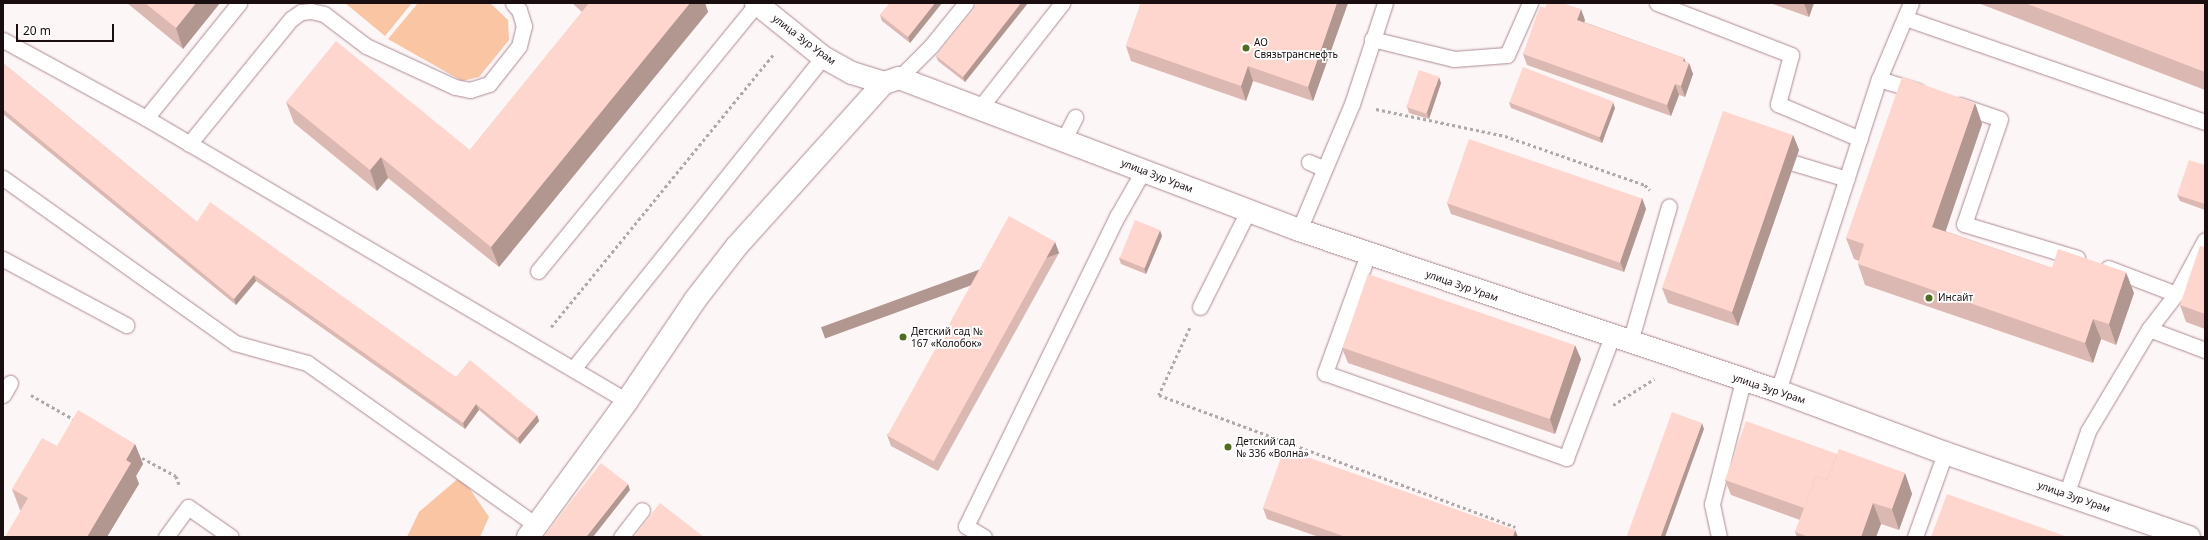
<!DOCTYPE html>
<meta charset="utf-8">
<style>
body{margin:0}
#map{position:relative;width:2208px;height:540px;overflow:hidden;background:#fdf6f7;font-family:"Noto Sans",sans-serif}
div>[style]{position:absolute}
.green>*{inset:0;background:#f9c5a3}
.path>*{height:2.5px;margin-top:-1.25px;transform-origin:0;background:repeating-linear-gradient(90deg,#b0a8a9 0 3px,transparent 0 6px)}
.roads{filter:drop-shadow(0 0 1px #ac8b91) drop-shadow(0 0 1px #ac8b91)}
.lane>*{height:15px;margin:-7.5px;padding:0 7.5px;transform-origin:7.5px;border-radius:7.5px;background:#fff}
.street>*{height:22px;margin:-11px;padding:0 11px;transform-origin:11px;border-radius:11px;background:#fff}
.wall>*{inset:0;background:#dbb8b1}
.shaded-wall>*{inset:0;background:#b29690;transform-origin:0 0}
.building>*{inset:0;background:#ffd6ce;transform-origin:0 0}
.dots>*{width:11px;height:11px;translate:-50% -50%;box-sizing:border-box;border:2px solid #fff;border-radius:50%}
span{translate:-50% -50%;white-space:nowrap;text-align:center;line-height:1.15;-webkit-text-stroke:3.5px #fff;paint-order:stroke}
.street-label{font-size:10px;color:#1a0e10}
.poi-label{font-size:10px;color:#1a0e10}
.left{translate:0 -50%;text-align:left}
.frame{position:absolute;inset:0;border:4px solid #1a0e10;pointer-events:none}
.scale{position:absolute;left:16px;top:24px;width:98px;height:18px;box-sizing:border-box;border:2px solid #1a0e10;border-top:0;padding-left:5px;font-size:12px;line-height:14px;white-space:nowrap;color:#1a0e10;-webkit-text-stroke:3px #fff;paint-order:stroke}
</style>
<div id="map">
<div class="green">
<div style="clip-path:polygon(345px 3px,412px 3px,385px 36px)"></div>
<div style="clip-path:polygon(418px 3px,490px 3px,508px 20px,509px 40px,479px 77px,462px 81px,388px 39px)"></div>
<div style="clip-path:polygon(461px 476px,489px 517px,480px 537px,407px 537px,419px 512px)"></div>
</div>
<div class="path">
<div style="left:1376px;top:109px;width:132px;rotate:11.8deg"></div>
<div style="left:1505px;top:136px;width:148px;rotate:19.3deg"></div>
<div style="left:1645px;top:185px;width:7px;rotate:45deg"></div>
<div style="left:551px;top:327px;width:353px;rotate:-50.8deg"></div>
<div style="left:1190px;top:328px;width:74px;rotate:114.8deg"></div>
<div style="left:1159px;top:395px;width:380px;rotate:20.3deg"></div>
<div style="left:31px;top:395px;width:51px;rotate:29.6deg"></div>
<div style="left:1613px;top:405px;width:49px;rotate:-32.4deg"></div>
<div style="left:137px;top:455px;width:44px;rotate:28.3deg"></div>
<div style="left:176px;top:476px;width:9px;rotate:69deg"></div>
</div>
<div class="roads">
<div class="lane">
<div style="left:1657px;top:3px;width:144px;rotate:21.2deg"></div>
<div style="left:1791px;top:55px;width:51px;rotate:104.9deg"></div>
<div style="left:1778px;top:104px;width:89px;rotate:23.1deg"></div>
<div style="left:1905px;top:18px;width:318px;rotate:19.1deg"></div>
<div style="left:1372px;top:39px;width:84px;rotate:13.7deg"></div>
<div style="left:1454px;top:59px;width:53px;rotate:-4.3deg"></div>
<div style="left:1507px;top:55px;width:57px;rotate:-66.1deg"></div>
<div style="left:3px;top:40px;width:163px;rotate:28.6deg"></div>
<div style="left:146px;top:118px;width:558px;rotate:30.47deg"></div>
<div style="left:899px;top:78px;width:45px;rotate:-45deg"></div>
<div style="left:931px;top:46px;width:55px;rotate:-50.9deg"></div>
<div style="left:1879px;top:79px;width:41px;rotate:17.1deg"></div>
<div style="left:1960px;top:105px;width:42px;rotate:19.3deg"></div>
<div style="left:2000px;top:119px;width:111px;rotate:108.9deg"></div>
<div style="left:1964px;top:224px;width:118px;rotate:16.7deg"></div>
<div style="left:979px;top:109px;width:135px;rotate:-51.9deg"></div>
<div style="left:146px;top:118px;width:148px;rotate:-51deg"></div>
<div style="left:1063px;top:141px;width:27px;rotate:-63deg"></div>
<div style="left:189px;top:144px;width:161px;rotate:-50.8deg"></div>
<div style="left:291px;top:19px;width:12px;rotate:-35deg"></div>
<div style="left:301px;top:12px;width:10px;rotate:-6deg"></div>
<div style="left:311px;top:11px;width:13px;rotate:13deg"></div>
<div style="left:324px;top:14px;width:53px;rotate:37.3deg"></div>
<div style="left:366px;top:46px;width:98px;rotate:24.7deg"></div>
<div style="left:455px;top:87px;width:15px;rotate:11deg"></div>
<div style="left:470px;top:90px;width:20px;rotate:-18deg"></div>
<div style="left:489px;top:84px;width:48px;rotate:-51.7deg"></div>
<div style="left:519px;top:46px;width:21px;rotate:-76deg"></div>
<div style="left:524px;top:26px;width:17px;rotate:-107deg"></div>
<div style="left:519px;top:10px;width:9px;rotate:-131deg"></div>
<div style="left:1309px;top:162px;width:17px;rotate:24deg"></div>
<div style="left:1794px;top:163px;width:55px;rotate:16.8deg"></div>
<div style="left:3px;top:178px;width:285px;rotate:35.4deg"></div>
<div style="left:235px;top:343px;width:75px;rotate:15.5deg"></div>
<div style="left:307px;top:363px;width:281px;rotate:35.3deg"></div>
<div style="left:1299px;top:230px;width:137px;rotate:-67.2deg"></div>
<div style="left:1352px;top:104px;width:106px;rotate:-71.9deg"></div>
<div style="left:1368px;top:254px;width:127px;rotate:109.9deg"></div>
<div style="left:1325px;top:373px;width:256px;rotate:19.4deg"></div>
<div style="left:1566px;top:458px;width:130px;rotate:-69.3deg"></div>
<div style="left:3px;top:259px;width:140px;rotate:28.2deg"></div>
<div style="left:2108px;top:268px;width:73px;rotate:20.9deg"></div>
<div style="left:538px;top:271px;width:346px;rotate:-50.7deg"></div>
<div style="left:1200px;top:307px;width:107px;rotate:-63.4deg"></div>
<div style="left:2149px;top:329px;width:60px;rotate:20.6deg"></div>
<div style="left:1630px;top:342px;width:141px;rotate:-74deg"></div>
<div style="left:573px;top:369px;width:400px;rotate:-51.3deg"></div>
<div style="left:1778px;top:391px;width:328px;rotate:-72.1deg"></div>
<div style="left:1879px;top:79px;width:82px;rotate:-67.2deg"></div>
<div style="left:3px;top:395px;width:14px;rotate:-60deg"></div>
<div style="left:2066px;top:495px;width:68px;rotate:-71deg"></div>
<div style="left:2088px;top:431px;width:119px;rotate:-59.1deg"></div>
<div style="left:2149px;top:329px;width:44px;rotate:-52.4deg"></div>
<div style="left:2176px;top:294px;width:61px;rotate:-61.8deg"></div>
<div style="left:166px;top:537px;width:37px;rotate:-54deg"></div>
<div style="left:188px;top:507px;width:52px;rotate:34.9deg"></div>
<div style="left:621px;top:537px;width:34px;rotate:-52deg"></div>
<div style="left:984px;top:537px;width:21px;rotate:-149deg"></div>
<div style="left:966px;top:526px;width:346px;rotate:-64deg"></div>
<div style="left:1118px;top:215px;width:51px;rotate:-60.4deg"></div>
<div style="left:1719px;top:537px;width:34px;rotate:-102deg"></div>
<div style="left:1712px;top:504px;width:127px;rotate:-75.9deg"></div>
<div style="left:1915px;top:537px;width:89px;rotate:-70.3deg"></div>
</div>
<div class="street">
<div style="left:756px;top:3px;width:86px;rotate:38.9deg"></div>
<div style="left:823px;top:57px;width:33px;rotate:29deg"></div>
<div style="left:852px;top:73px;width:34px;rotate:17deg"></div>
<div style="left:528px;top:537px;width:168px;rotate:-53.9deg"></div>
<div style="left:627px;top:401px;width:122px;rotate:-56deg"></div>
<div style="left:695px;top:300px;width:68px;rotate:-52.1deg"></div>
<div style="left:737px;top:246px;width:219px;rotate:-48deg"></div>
<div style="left:884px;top:83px;width:16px;rotate:-18deg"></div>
<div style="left:899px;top:78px;width:428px;rotate:20.8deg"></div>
<div style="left:1299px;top:230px;width:505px;rotate:18.58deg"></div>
<div style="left:1778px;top:391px;width:178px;rotate:20.4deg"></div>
<div style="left:1945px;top:453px;width:258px;rotate:19deg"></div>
</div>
</div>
<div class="wall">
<div style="clip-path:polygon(127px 3px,220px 3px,183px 49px)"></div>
<div style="clip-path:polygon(572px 3px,705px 3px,708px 12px,499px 267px,388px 178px,377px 191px,294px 123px,286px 102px,470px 150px,582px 12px)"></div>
<div style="clip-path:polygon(890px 3px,942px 3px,910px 43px,882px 21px,880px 15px)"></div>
<div style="clip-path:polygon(978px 3px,1028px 3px,965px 82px,938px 61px,936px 56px)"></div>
<div style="clip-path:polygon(1141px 3px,1348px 3px,1313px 101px,1253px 81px,1246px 101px,1131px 61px,1126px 46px)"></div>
<div style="clip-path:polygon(1770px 3px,1814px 3px,1809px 17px)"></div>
<div style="clip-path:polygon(1978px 3px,2205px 3px,2205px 90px)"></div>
<div style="clip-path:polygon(1545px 8px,1585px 20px,1584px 22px,1684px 58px,1686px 62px,1689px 63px,1693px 74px,1685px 97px,1679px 95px,1671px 116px,1527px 65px,1523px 54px)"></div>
<div style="clip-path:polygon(3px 63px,197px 222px,456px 377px,537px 415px,539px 421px,520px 444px,479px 410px,465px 429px,256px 281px,236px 305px,3px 114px)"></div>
<div style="clip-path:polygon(1441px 83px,1429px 119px,1409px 113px,1407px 107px)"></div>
<div style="clip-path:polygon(1509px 102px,1615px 108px,1602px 143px,1511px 108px)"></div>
<div style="clip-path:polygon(1975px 103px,1982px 124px,1945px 231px,2052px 268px,2134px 293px,2116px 345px,2101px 339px,2093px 363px,1865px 285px,1858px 264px,1859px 261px,1854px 259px,1846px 238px)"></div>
<div style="clip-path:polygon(1793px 135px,1799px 150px,1738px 326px,1668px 303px,1662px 288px)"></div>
<div style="clip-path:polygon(2205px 165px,2205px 210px,2180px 201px,2177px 195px)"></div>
<div style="clip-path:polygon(1642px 198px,1646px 209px,1624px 272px,1451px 214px,1447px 203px)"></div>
<div style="clip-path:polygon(1162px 236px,1146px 274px,1121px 264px,1119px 258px)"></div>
<div style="clip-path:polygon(1055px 242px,1059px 253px,938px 471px,891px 446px,887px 435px)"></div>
<div style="clip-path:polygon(2205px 247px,2205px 329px,2186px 322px,2180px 305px)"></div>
<div style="clip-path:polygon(1342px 348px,1581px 359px,1555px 434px,1348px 363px)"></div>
<div style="clip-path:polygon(135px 444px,143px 464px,136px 476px,139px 484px,21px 511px,20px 510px,12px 489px)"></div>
<div style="clip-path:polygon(1837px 454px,1905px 473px,1912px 494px,1899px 530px,1881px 524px,1876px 537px,1797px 537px,1795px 532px,1800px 520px,1731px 495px,1725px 480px)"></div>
<div style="clip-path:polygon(1263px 508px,1515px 530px,1518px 537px,1319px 537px,1267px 519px)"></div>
</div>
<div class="shaded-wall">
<div style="clip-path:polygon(196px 3px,220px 3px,183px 49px,176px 28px)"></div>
<div style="clip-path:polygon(690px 3px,705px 3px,708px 12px,499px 267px,491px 247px)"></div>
<div style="clip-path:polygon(935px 3px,942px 3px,910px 43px,908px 37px)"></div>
<div style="clip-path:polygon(1021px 3px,1028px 3px,965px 82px,963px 77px)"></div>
<div style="clip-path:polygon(1337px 3px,1348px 3px,1313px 101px,1308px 87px)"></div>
<div style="clip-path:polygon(1804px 3px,1814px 3px,1809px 17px)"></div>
<div style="clip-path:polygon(1581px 9px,1585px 20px,1581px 31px,1577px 20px)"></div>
<div style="clip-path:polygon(1684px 58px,1687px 67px,1689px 63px,1693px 74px,1685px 97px,1681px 86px,1683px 61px)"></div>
<div style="clip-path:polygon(1248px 66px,1253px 81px,1246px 101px,1241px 86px)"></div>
<div style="clip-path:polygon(1439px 77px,1441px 83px,1429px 119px,1427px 113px)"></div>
<div style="clip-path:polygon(1675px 84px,1679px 95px,1671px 116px,1667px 105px)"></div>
<div style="clip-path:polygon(1613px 102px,1615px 108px,1602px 143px,1599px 137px)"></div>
<div style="clip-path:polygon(1975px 103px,1982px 124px,1940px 248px,1932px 227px)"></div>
<div style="clip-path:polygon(1793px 135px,1799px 150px,1738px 326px,1732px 312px)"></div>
<div style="clip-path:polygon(381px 157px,388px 178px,377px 191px,370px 170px)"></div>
<div style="clip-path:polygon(1642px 198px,1646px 209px,1624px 272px,1620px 261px)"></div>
<div style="clip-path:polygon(1160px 230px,1162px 236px,1146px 274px,1144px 268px)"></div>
<div style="left:1055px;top:242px;width:12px;height:249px;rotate:70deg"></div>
<div style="clip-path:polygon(2126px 272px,2134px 293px,2116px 345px,2109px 324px)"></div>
<div style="clip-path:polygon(254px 275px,256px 281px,236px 305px,234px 299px)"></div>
<div style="clip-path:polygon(2093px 319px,2101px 339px,2093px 363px,2085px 343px)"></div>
<div style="clip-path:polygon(1575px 345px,1581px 359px,1555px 434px,1550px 419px)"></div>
<div style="clip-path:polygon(476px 404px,479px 410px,465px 429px,463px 423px)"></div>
<div style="clip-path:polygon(537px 415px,539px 421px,520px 444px,518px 438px)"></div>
<div style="clip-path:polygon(1702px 423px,1704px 429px,1665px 537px,1660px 537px)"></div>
<div style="clip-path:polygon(135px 444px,143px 464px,136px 476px,139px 484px,107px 537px,87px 537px,126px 460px)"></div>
<div style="clip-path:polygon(1905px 473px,1912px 494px,1899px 530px,1892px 509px)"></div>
<div style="clip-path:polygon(628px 484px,630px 490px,593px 537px,586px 537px)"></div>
<div style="clip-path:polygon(1873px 503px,1881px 524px,1876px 537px,1861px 537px)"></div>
<div style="clip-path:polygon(1515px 530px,1518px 537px,1513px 537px)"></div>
</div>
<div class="building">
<div style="clip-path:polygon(145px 3px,196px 3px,176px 28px)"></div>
<div style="clip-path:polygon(589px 3px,690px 3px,491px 247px,381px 157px,370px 170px,286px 102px,336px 41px,470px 150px)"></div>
<div style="clip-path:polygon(890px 3px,935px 3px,908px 37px,880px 15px)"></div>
<div style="clip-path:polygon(978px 3px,1021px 3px,963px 77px,936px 56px)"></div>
<div style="clip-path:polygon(1141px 3px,1337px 3px,1308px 87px,1248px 66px,1241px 86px,1126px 46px)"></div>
<div style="clip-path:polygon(1547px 3px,1562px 3px,1581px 9px,1577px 20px,1684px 58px,1683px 61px,1689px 63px,1681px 86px,1675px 84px,1667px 105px,1523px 54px,1540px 6px,1545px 8px)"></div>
<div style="clip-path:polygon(2025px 3px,2205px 3px,2205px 72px)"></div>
<div style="clip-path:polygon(3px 63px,197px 222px,210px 202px,456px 377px,470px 360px,537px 415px,518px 438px,476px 404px,463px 423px,254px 275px,234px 299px,3px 109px)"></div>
<div style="left:1523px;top:67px;width:97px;height:38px;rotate:21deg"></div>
<div style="left:1419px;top:70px;width:21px;height:39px;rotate:19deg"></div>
<div style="clip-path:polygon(1902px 77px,1975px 103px,1932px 227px,2052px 268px,2058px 249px,2126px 272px,2109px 324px,2093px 319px,2085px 343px,1858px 264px,1864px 244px,1846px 238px)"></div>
<div style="left:1723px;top:111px;width:74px;height:187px;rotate:19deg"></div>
<div style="left:1469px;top:139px;width:183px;height:68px;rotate:19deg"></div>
<div style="clip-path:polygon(2189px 160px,2205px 165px,2205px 204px,2177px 195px)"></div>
<div style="left:1009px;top:216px;width:53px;height:251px;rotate:29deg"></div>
<div style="left:1135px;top:220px;width:27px;height:41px;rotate:22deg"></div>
<div style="clip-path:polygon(2200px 246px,2205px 247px,2205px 314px,2180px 305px)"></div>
<div style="left:1368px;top:274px;width:219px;height:78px;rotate:19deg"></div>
<div style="clip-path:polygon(78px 410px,135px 444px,126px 460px,131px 463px,87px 537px,5px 537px,28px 498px,12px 489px,42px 438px,57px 446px)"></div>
<div style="left:1672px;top:412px;width:32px;height:133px;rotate:20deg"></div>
<div style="clip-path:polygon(1746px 421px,1837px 454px,1827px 480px,1816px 476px,1804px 508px,1725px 480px)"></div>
<div style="clip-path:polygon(1284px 449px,1515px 530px,1513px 537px,1346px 537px,1263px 508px)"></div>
<div style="clip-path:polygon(1839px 449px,1905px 473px,1892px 509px,1873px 503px,1861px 537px,1806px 537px,1806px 536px,1795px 532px,1816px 476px,1827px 480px)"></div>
<div style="clip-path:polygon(601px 463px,628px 484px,586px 537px,543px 537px)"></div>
<div style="clip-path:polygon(1947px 494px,2068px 537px,1931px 537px)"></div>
<div style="clip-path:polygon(660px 503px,704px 537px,633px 537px)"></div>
</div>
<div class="dots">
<div style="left:1246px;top:48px;background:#506c1f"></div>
<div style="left:1929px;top:298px;background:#506c1f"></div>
<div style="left:903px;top:337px;background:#506c1f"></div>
<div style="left:1228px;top:447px;background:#506c1f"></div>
</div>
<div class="street-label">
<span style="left:804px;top:40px;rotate:37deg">улица Зур Урам</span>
<span style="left:1157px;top:176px;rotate:21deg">улица Зур Урам</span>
<span style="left:1462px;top:286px;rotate:19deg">улица Зур Урам</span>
<span style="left:1769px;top:389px;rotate:18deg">улица Зур Урам</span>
<span style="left:2074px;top:497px;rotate:19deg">улица Зур Урам</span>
</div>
<div class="poi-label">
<span class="left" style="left:1254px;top:48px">АО<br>Связьтранснефть</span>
<span class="left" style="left:1938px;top:298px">Инсайт</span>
<span class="left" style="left:911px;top:337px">Детский сад №<br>167 «Колобок»</span>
<span class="left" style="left:1236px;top:447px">Детский сад<br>№ 336 «Волна»</span>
</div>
<div class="frame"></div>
<div class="scale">20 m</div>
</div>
